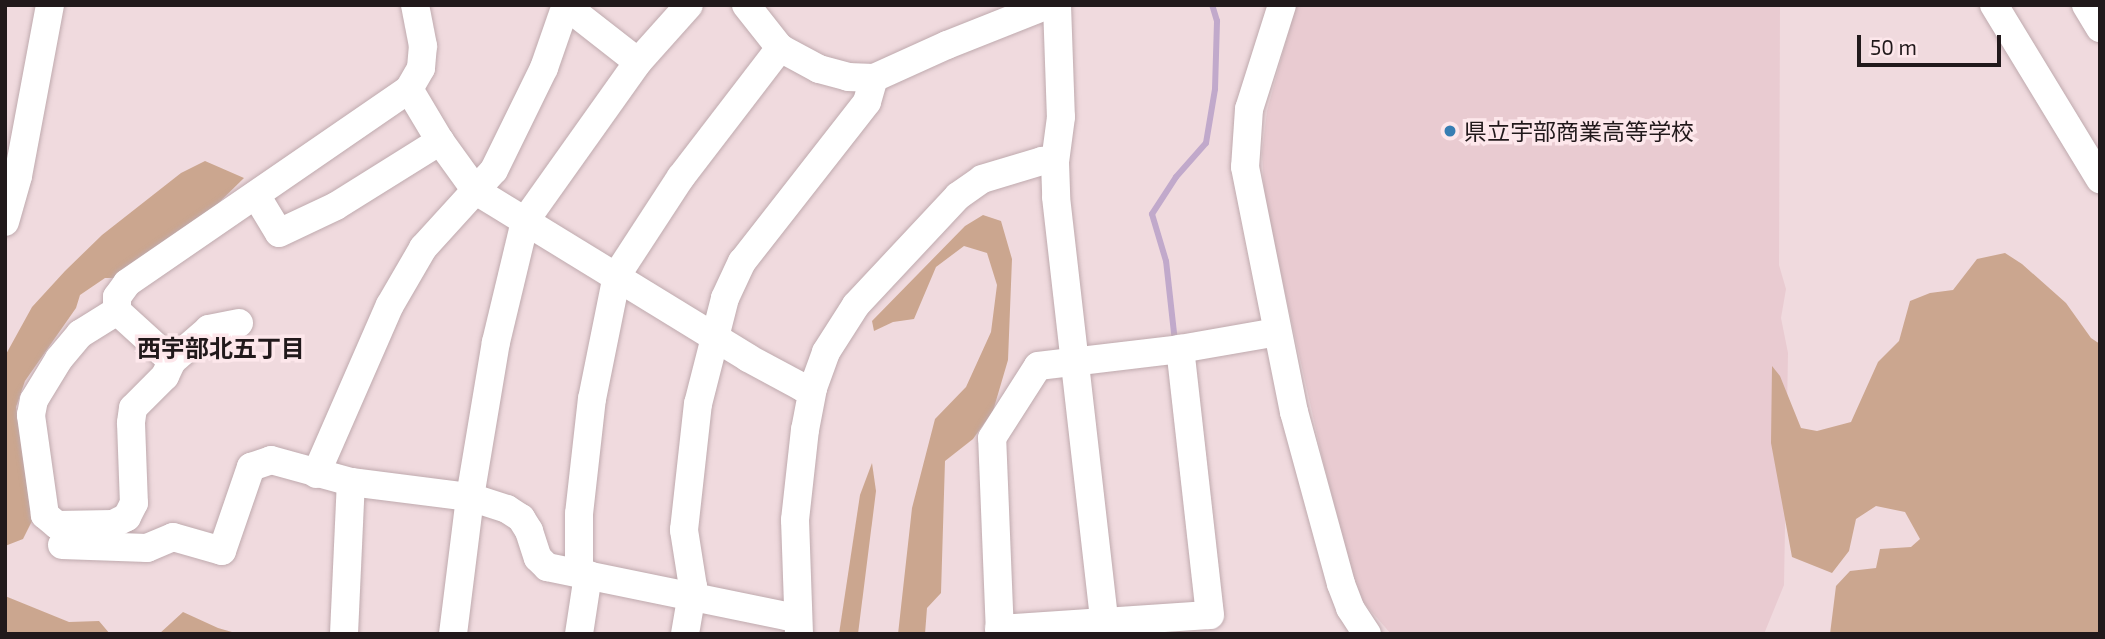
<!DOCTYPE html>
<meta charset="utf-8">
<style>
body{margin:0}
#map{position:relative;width:2105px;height:639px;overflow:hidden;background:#f0dade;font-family:"Exo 2","Noto Sans JP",sans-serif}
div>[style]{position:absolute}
.built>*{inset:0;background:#e9cbd1}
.forest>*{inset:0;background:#cba68f}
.stream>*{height:6px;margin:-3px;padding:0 3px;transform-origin:3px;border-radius:3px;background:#c1a9cb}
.roads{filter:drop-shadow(0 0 2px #bfaaae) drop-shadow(0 0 2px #bfaaae)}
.minor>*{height:28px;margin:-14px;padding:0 14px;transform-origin:14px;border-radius:14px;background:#fff}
.dots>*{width:19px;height:19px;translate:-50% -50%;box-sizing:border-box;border:4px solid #fde7eb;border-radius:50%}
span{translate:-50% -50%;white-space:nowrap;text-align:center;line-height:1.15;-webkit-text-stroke:7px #fde7eb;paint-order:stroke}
.poi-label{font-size:23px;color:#21191b}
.left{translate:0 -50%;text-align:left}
.neighbourhood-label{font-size:24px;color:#21191b;font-weight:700}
.frame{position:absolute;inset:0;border:7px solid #21191b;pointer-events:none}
.scale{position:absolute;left:1857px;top:35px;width:144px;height:32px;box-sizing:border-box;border:4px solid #21191b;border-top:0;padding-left:9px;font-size:21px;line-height:24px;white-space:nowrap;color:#21191b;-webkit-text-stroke:5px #fde7eb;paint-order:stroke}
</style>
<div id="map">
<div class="built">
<div style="clip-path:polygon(1296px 5px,1780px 5px,1779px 265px,1786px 289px,1781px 318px,1788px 353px,1784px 585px,1764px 634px,1391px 634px,1359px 597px,1324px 465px,1265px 203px,1262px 153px,1267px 111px)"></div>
</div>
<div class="forest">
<div style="clip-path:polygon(205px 161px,244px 178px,197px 224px,121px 278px,105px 278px,80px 295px,76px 308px,25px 381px,16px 407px,32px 521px,23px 539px,5px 546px,5px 356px,32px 307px,65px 271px,102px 235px,181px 173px)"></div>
<div style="clip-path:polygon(983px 215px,1001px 221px,1012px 259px,1008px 360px,993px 411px,973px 439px,945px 461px,941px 593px,927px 608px,925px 634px,898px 634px,912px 508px,935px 419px,966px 387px,991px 332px,997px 285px,987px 253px,964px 246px,936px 267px,914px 319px,893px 322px,874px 331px,872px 321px,965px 226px)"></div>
<div style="clip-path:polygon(2005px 253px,2022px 264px,2066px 303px,2091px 338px,2100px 344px,2100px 634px,1830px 634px,1836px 586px,1850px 571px,1876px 568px,1880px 549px,1911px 547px,1920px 539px,1905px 512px,1876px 506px,1856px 519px,1849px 551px,1832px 573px,1792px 557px,1771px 443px,1772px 366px,1780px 376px,1801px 428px,1817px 431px,1851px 422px,1878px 362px,1899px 341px,1910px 301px,1930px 293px,1953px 290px,1977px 259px)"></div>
<div style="clip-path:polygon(872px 463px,876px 491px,858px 634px,839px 634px,860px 495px)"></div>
<div style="clip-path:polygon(5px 596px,69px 622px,99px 621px,110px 634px,5px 634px)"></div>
<div style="clip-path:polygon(183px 612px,218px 628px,239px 634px,159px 634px)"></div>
</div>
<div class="stream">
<div style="left:1175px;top:342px;width:81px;rotate:-96.3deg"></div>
<div style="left:1166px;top:261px;width:49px;rotate:-106.6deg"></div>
<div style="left:1152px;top:214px;width:44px;rotate:-57deg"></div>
<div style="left:1176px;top:177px;width:45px;rotate:-48.6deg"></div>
<div style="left:1206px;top:143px;width:55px;rotate:-80.5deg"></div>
<div style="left:1215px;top:89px;width:68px;rotate:-88.3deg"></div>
<div style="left:1217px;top:21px;width:17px;rotate:-107deg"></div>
</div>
<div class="roads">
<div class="minor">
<div style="left:746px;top:5px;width:55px;rotate:51.7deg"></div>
<div style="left:780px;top:48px;width:44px;rotate:28.3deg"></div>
<div style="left:819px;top:69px;width:30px;rotate:15deg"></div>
<div style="left:848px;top:77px;width:26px;rotate:2deg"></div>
<div style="left:874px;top:78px;width:80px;rotate:-24.3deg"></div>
<div style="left:947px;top:45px;width:103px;rotate:-21.6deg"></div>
<div style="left:1043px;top:7px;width:14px;rotate:-8deg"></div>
<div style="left:1057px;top:5px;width:112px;rotate:88deg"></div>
<div style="left:1061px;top:117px;width:45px;rotate:97.6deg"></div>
<div style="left:1055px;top:162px;width:35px;rotate:88deg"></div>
<div style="left:1056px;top:197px;width:440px;rotate:83.5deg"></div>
<div style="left:1282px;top:5px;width:109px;rotate:107.6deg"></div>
<div style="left:1249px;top:109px;width:58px;rotate:93.9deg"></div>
<div style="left:1245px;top:167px;width:250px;rotate:78.7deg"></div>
<div style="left:1294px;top:412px;width:178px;rotate:74.7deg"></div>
<div style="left:1341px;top:584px;width:26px;rotate:69deg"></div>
<div style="left:1350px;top:608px;width:31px;rotate:57deg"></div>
<div style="left:1994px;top:5px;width:204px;rotate:58.7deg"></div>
<div style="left:2086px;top:5px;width:27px;rotate:59deg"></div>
<div style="left:565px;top:9px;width:9px;rotate:18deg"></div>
<div style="left:574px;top:12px;width:81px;rotate:38deg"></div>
<div style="left:409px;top:89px;width:61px;rotate:59.2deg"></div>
<div style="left:440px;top:141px;width:62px;rotate:54.2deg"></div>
<div style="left:476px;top:191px;width:319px;rotate:31.5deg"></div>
<div style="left:748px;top:358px;width:61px;rotate:28.2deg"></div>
<div style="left:802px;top:387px;width:11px;rotate:5deg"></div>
<div style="left:256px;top:195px;width:44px;rotate:58.8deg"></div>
<div style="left:279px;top:233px;width:63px;rotate:-25.3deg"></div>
<div style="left:336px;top:206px;width:123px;rotate:-32deg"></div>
<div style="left:5px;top:222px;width:48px;rotate:-74.2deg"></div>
<div style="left:18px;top:176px;width:174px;rotate:-79.4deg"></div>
<div style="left:117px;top:311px;width:74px;rotate:42.3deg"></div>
<div style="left:239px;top:323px;width:31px;rotate:169deg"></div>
<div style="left:209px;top:329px;width:49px;rotate:139.1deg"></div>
<div style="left:172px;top:361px;width:17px;rotate:115deg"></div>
<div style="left:165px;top:376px;width:45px;rotate:135deg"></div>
<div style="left:133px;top:408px;width:15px;rotate:98deg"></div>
<div style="left:131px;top:423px;width:80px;rotate:87.9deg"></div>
<div style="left:134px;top:503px;width:16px;rotate:117deg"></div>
<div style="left:127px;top:517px;width:16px;rotate:153deg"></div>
<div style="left:113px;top:524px;width:56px;rotate:179deg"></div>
<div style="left:57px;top:525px;width:16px;rotate:-140deg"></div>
<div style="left:45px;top:515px;width:101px;rotate:-98deg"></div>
<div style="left:31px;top:415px;width:15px;rotate:-79deg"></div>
<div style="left:34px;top:400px;width:48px;rotate:-58.6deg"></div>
<div style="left:59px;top:359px;width:33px;rotate:-50deg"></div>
<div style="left:80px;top:334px;width:44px;rotate:-31.9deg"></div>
<div style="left:117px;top:311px;width:14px;rotate:-90deg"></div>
<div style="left:117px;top:297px;width:17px;rotate:-54deg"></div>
<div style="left:127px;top:283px;width:342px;rotate:-34.5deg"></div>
<div style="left:409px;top:89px;width:24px;rotate:-60deg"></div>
<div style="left:421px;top:68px;width:22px;rotate:-85deg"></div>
<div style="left:423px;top:46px;width:42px;rotate:-101deg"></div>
<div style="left:316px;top:474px;width:184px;rotate:-66.4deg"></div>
<div style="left:390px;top:305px;width:66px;rotate:-59.9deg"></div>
<div style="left:423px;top:248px;width:105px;rotate:-47.7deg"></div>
<div style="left:494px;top:170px;width:114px;rotate:-63.9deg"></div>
<div style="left:544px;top:68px;width:67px;rotate:-70.8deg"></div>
<div style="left:62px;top:545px;width:85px;rotate:2deg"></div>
<div style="left:147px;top:548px;width:28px;rotate:-23deg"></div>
<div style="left:173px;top:537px;width:51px;rotate:15.9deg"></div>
<div style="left:222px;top:551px;width:89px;rotate:-71deg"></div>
<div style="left:251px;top:467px;width:21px;rotate:-19deg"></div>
<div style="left:271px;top:460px;width:83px;rotate:15.4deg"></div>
<div style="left:351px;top:482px;width:120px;rotate:7.2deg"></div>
<div style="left:470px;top:497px;width:39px;rotate:18deg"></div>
<div style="left:507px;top:509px;width:17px;rotate:33deg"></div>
<div style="left:521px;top:518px;width:15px;rotate:58deg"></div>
<div style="left:529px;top:531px;width:28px;rotate:72deg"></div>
<div style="left:538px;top:558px;width:13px;rotate:45deg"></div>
<div style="left:547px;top:567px;width:244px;rotate:11.6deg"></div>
<div style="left:786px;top:616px;width:12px;rotate:-9deg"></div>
<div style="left:579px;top:574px;width:60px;rotate:-90deg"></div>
<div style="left:579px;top:514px;width:116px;rotate:-83.6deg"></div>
<div style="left:592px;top:399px;width:126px;rotate:-78.6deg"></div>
<div style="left:617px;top:275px;width:117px;rotate:-56.9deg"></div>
<div style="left:681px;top:177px;width:163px;rotate:-52.5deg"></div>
<div style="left:999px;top:629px;width:211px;rotate:-3.8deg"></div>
<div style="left:1210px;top:615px;width:268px;rotate:-96.4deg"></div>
<div style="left:344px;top:634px;width:152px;rotate:-87.4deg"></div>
<div style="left:453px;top:634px;width:138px;rotate:-82.9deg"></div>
<div style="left:470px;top:497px;width:157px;rotate:-80.5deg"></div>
<div style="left:496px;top:342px;width:124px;rotate:-76.5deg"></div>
<div style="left:525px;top:221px;width:195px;rotate:-54.6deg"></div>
<div style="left:638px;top:62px;width:76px;rotate:-48.2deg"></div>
<div style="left:579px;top:634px;width:60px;rotate:-81.3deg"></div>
<div style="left:685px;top:634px;width:48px;rotate:-80.3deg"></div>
<div style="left:693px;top:587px;width:58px;rotate:-99deg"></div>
<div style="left:684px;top:530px;width:127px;rotate:-83.7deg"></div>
<div style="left:698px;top:404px;width:109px;rotate:-75.7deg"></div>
<div style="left:725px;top:298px;width:40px;rotate:-65deg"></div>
<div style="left:742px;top:262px;width:203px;rotate:-52deg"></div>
<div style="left:867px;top:102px;width:25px;rotate:-74deg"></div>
<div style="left:799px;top:634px;width:114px;rotate:-92deg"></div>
<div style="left:795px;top:520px;width:91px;rotate:-83.7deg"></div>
<div style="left:805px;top:430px;width:43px;rotate:-79.2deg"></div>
<div style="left:813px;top:388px;width:38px;rotate:-70deg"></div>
<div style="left:826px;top:352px;width:56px;rotate:-57.4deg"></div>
<div style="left:856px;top:305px;width:149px;rotate:-46.9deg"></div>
<div style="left:958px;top:196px;width:29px;rotate:-35deg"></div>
<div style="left:982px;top:179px;width:63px;rotate:-16.7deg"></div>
<div style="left:1042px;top:161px;width:13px;rotate:4deg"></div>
<div style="left:1000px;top:634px;width:196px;rotate:-92.3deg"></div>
<div style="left:992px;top:438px;width:85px;rotate:-57.4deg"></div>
<div style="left:1038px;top:366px;width:143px;rotate:-6.8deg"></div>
<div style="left:1180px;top:349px;width:98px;rotate:-9.9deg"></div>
</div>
</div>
<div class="dots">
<div style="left:1450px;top:131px;background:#377eb3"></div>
</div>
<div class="poi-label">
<span class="left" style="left:1464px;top:131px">県立宇部商業高等学校</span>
</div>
<div class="neighbourhood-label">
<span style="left:221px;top:348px">西宇部北五丁目</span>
</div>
<div class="frame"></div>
<div class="scale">50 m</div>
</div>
